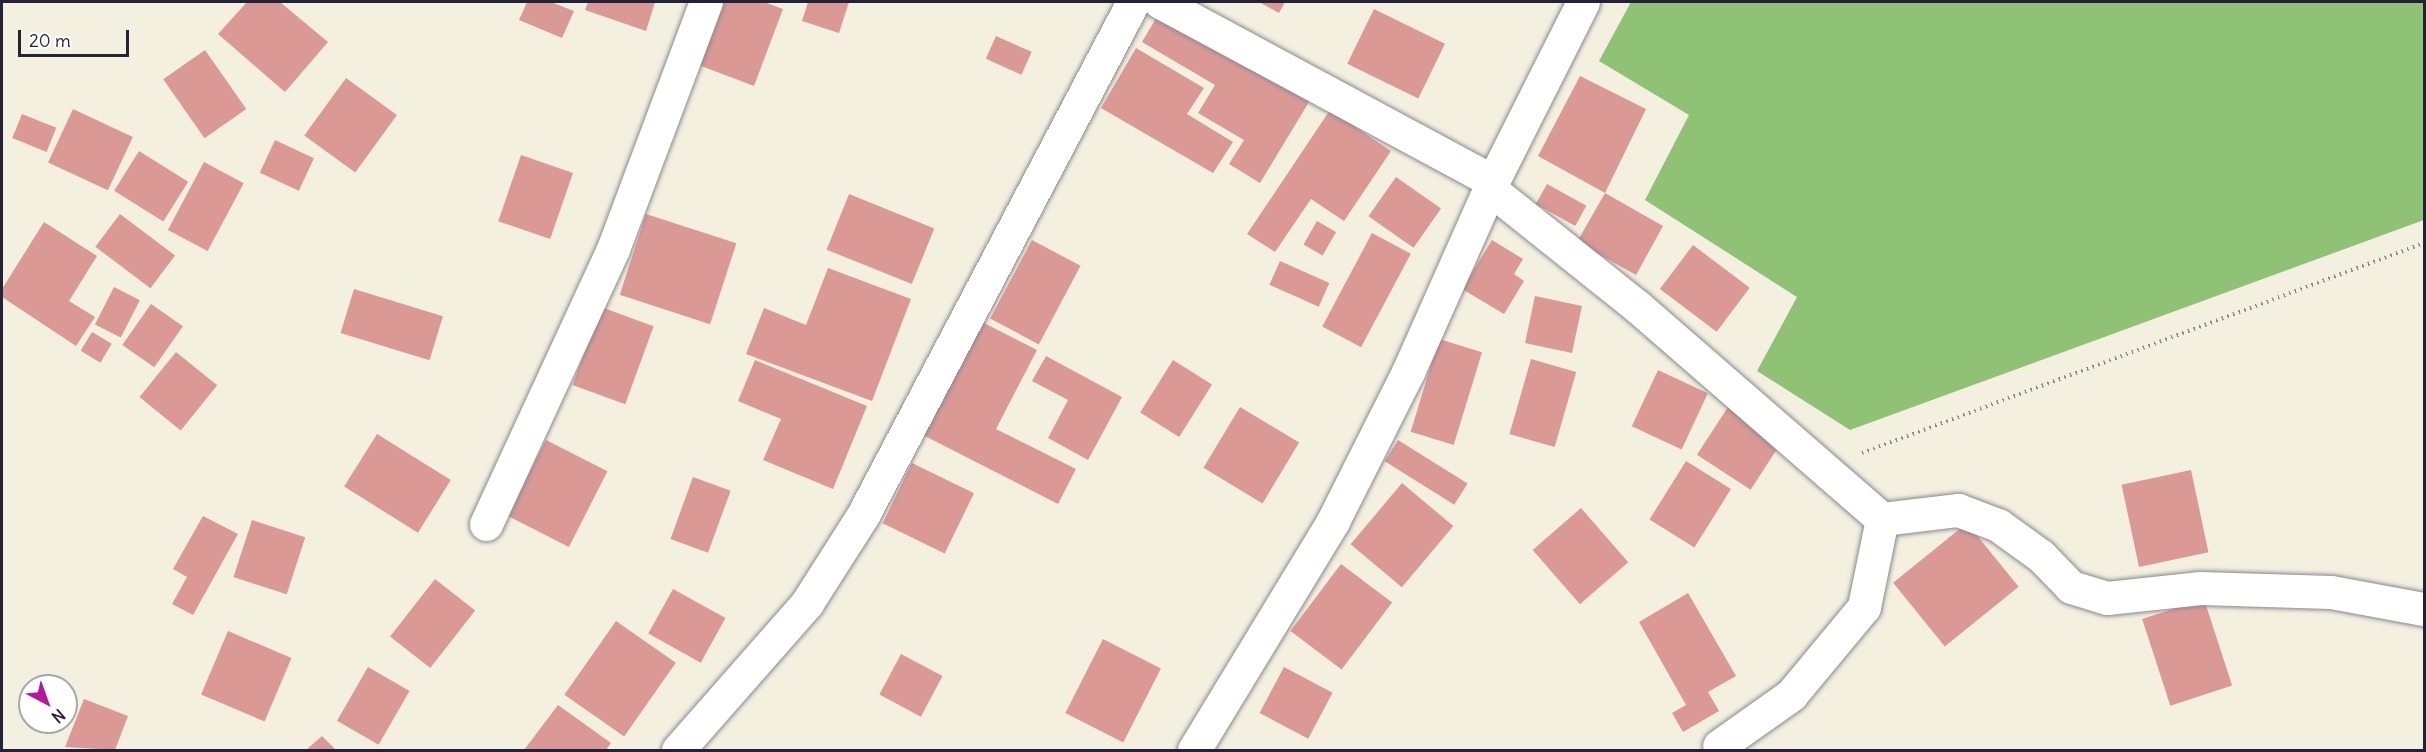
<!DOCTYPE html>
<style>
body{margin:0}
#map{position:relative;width:2426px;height:752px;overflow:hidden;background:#f3f0df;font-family:Delius,sans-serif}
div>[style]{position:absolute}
.green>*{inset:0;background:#8fc274}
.building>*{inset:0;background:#db9996;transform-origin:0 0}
.path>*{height:4px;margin-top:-2px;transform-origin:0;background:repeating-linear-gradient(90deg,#8a898d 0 1.5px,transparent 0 6px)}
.roads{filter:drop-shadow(0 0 2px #8a898d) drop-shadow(0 0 2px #8a898d)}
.minor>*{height:33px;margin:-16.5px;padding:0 16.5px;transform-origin:16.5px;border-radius:16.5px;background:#fff}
span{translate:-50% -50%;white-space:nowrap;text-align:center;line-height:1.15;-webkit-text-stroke:4.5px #fff;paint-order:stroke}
.frame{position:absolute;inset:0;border:3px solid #22223b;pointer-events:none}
.north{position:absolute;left:18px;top:674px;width:60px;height:60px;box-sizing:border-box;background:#fff;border:2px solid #a7a7b1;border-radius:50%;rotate:139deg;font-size:16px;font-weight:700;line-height:24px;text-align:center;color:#22223b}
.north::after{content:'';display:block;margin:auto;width:21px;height:27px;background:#b5179e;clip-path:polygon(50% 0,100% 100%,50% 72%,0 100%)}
.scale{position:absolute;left:18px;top:30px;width:111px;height:27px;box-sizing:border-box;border:3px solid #22223b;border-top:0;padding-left:8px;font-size:18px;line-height:21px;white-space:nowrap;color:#22223b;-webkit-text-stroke:4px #fff;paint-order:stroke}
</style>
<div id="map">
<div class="green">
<div style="clip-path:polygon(1631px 2px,2424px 2px,2424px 220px,1850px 430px,1757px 371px,1797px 297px,1645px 200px,1689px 115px,1599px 61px)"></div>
</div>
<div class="building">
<div style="clip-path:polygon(247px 2px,280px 2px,328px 42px,285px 92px,218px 34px)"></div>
<div style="clip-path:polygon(527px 2px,551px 2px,574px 11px,562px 38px,519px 20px)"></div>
<div style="clip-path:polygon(588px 2px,655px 2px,646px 31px,585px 10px)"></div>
<div style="clip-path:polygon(719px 2px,764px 2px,783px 9px,754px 86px,696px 64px)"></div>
<div style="clip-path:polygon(808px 2px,849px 2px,839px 33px,802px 21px)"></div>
<div style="clip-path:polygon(1259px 2px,1285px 2px,1279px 13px)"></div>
<div style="clip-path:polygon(1162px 8px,1312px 97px,1260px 183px,1229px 164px,1244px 140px,1198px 113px,1215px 85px,1142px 42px)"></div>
<div style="left:1374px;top:9px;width:79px;height:61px;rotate:26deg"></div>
<div style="left:996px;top:36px;width:39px;height:25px;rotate:24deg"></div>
<div style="clip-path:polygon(1136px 48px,1204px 88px,1187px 114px,1233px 142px,1213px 173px,1101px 108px)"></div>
<div style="left:205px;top:50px;width:72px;height:51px;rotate:55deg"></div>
<div style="clip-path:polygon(1580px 76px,1646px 109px,1605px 193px,1663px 226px,1636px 275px,1577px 242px,1605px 193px,1538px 156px)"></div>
<div style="left:346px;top:78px;width:63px;height:71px;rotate:36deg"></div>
<div style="left:73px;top:109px;width:66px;height:59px;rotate:25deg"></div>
<div style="clip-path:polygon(1330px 110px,1391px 151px,1344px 221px,1311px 199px,1275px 252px,1247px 234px)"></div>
<div style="left:22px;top:114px;width:37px;height:26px;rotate:22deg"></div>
<div style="left:275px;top:140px;width:43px;height:36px;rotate:25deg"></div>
<div style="left:139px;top:151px;width:58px;height:47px;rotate:32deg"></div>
<div style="left:521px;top:155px;width:55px;height:70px;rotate:19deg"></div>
<div style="left:204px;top:162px;width:45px;height:77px;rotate:28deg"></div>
<div style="left:1396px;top:177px;width:55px;height:48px;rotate:35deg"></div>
<div style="left:1547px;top:184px;width:45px;height:23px;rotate:29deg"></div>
<div style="left:849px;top:194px;width:92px;height:60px;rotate:22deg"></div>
<div style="left:120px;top:214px;width:69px;height:41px;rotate:37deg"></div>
<div style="left:646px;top:214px;width:95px;height:85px;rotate:18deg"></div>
<div style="left:1317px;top:221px;width:22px;height:27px;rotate:30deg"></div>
<div style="clip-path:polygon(44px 222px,97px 256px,69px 301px,95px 317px,76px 346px,2px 297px,2px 289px)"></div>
<div style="left:1372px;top:233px;width:44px;height:106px;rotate:28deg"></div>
<div style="left:1032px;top:240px;width:55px;height:89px;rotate:28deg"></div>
<div style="clip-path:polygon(1492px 240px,1523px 259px,1514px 274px,1524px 281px,1504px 314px,1462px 289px)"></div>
<div style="left:1693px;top:245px;width:71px;height:55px;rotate:37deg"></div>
<div style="left:1280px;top:261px;width:54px;height:26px;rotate:24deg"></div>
<div style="clip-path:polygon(828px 268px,911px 299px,872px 401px,746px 354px,764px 308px,806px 325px)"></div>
<div style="left:114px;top:287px;width:29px;height:42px;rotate:27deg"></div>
<div style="left:354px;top:289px;width:93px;height:46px;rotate:17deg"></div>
<div style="left:1535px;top:296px;width:48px;height:48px;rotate:12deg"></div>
<div style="left:151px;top:304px;width:39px;height:50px;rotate:35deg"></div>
<div style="left:601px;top:307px;width:56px;height:83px;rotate:20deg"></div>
<div style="clip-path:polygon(980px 321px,1037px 350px,996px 429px,1076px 469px,1058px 504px,921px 434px)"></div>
<div style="left:92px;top:332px;width:23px;height:22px;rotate:31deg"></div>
<div style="left:1439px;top:339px;width:45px;height:97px;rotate:17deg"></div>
<div style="left:176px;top:352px;width:53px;height:58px;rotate:39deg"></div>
<div style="clip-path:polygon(1046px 356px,1122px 397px,1088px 460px,1048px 438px,1068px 400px,1032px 381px)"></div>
<div style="left:1531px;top:359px;width:47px;height:78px;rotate:16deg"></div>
<div style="clip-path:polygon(755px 360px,867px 406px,833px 489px,763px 460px,781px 419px,738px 401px)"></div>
<div style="left:1173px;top:360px;width:46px;height:62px;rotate:32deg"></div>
<div style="left:1658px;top:370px;width:55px;height:62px;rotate:25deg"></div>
<div style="left:1240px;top:407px;width:69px;height:71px;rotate:31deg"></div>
<div style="left:1728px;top:407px;width:64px;height:57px;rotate:33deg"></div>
<div style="left:377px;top:434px;width:87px;height:62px;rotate:32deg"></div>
<div style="left:546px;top:440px;width:69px;height:85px;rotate:27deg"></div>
<div style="left:1398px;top:440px;width:82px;height:25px;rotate:32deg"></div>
<div style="left:1686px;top:461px;width:53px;height:69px;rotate:32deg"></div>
<div style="left:912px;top:463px;width:69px;height:67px;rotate:26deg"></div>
<div style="left:2191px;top:470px;width:84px;height:71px;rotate:78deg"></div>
<div style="left:693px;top:477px;width:40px;height:66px;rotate:20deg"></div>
<div style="left:1402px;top:483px;width:67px;height:80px;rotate:40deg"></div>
<div style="left:1581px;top:508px;width:72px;height:64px;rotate:49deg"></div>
<div style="clip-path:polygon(203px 516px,238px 534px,193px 615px,172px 604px,187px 577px,173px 569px)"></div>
<div style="left:252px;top:520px;width:56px;height:60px;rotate:18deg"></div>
<div style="left:1967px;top:523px;width:82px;height:95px;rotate:51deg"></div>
<div style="left:1341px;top:564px;width:64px;height:84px;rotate:37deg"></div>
<div style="left:435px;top:579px;width:51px;height:73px;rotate:38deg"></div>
<div style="left:673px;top:589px;width:60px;height:51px;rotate:29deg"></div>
<div style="clip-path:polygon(1688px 593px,1736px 676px,1708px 692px,1719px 711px,1683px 732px,1672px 713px,1686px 705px,1639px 622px)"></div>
<div style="left:2204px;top:599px;width:91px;height:65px;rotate:72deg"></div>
<div style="left:616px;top:621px;width:73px;height:90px;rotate:35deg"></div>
<div style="left:228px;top:631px;width:69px;height:69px;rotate:23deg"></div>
<div style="left:1103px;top:639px;width:65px;height:83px;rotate:27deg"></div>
<div style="left:901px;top:654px;width:47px;height:46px;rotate:28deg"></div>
<div style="left:368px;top:667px;width:48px;height:62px;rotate:30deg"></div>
<div style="left:1284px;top:667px;width:55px;height:52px;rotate:28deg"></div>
<div style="clip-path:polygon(84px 699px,128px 716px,115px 750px,65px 747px)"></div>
<div style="clip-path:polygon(558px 705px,611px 743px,606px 750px,524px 750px)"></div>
<div style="clip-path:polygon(322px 736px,336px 750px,306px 750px)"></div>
</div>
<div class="path">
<div style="left:1862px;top:453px;width:600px;rotate:-20.49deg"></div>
</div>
<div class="roads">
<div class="minor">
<div style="left:1160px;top:2px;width:378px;rotate:28.3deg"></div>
<div style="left:1493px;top:181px;width:200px;rotate:-63.3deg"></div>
<div style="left:1490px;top:189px;width:189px;rotate:38.6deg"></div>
<div style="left:1638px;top:307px;width:323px;rotate:41deg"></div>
<div style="left:1882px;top:519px;width:90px;rotate:101.6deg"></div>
<div style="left:1864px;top:607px;width:114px;rotate:129.7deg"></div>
<div style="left:1791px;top:695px;width:88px;rotate:144.7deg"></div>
<div style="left:1882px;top:519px;width:77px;rotate:-6.8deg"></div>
<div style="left:1958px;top:510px;width:43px;rotate:20.6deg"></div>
<div style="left:1998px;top:525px;width:53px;rotate:35.8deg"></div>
<div style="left:2041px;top:556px;width:43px;rotate:45.9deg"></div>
<div style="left:2071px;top:587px;width:38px;rotate:17deg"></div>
<div style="left:2107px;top:598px;width:94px;rotate:-6.1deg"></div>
<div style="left:2200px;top:588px;width:131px;rotate:1.7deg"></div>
<div style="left:2331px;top:592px;width:95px;rotate:10.4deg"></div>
<div style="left:486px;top:524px;width:303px;rotate:-65.2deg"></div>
<div style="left:613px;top:249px;width:264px;rotate:-69.4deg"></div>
<div style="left:678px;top:750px;width:196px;rotate:-48.7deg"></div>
<div style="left:807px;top:603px;width:104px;rotate:-57.5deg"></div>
<div style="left:863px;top:515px;width:580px;rotate:-62.24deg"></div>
<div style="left:1194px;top:750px;width:268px;rotate:-58.7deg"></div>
<div style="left:1333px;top:521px;width:167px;rotate:-63.3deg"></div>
<div style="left:1408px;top:372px;width:209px;rotate:-66deg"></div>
</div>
</div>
<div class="frame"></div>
<div class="north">N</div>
<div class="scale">20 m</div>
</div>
